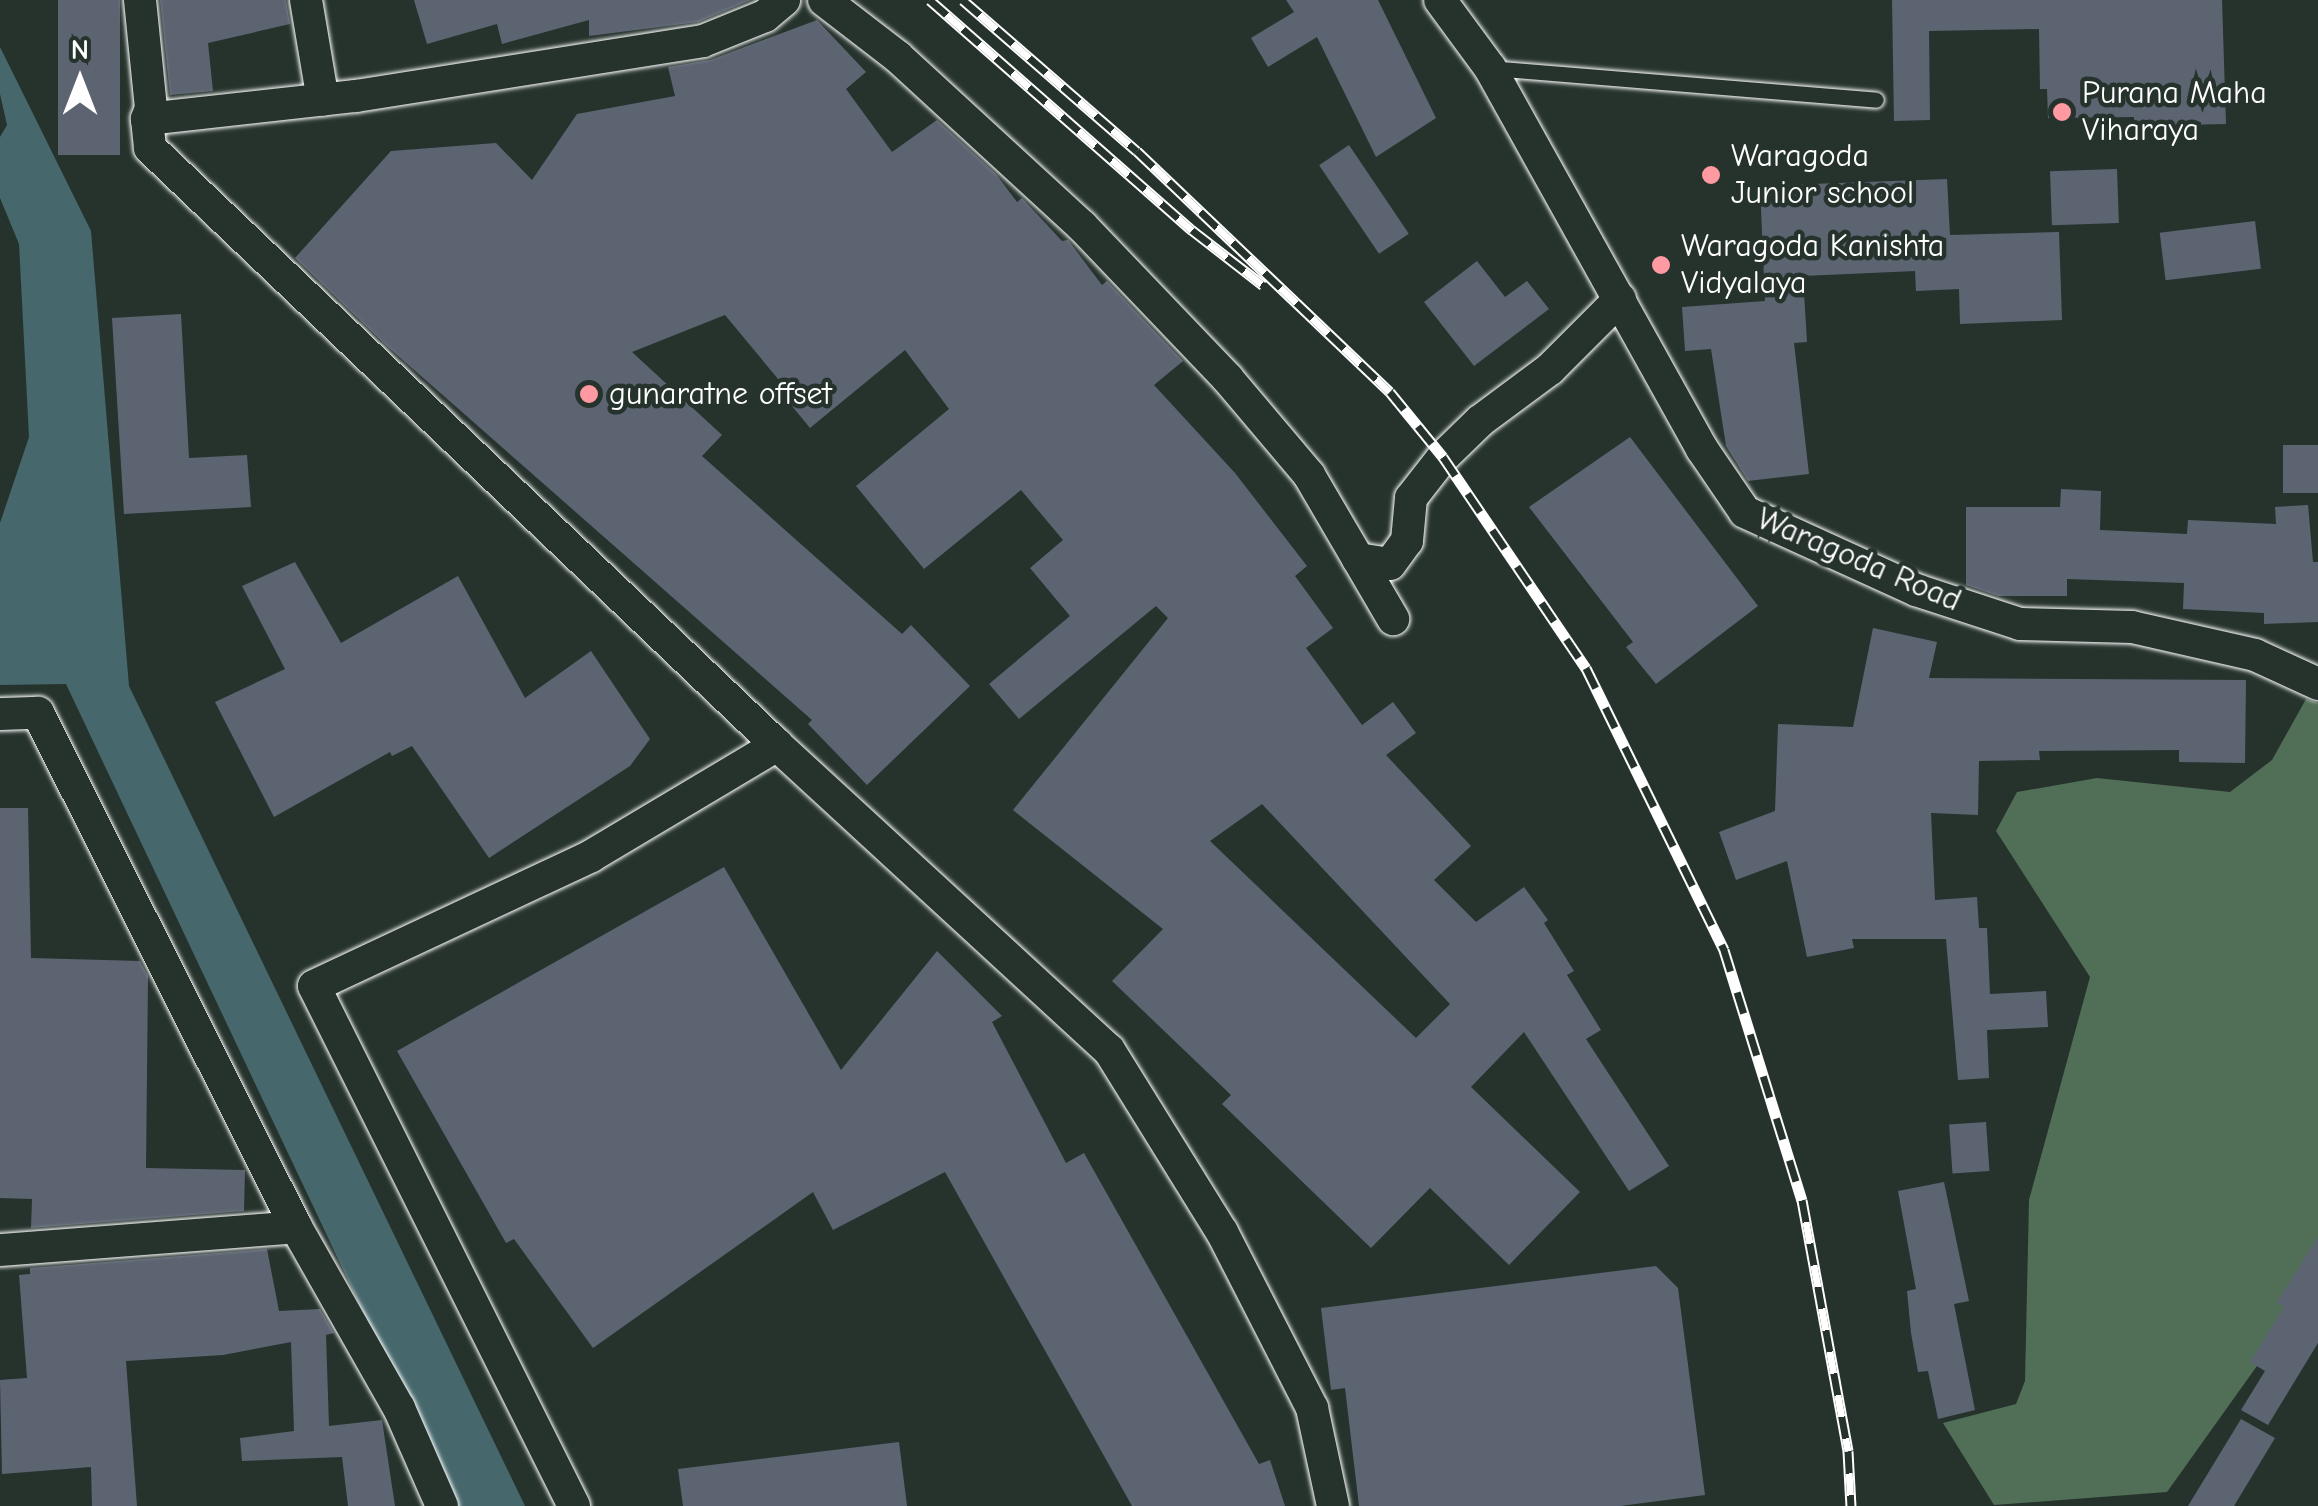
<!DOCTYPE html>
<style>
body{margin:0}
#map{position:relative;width:2318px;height:1506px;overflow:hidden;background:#26332d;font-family:"Comic Neue",sans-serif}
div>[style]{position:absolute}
.green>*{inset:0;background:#516e57}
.water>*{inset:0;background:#46686c}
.building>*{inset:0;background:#5c6472;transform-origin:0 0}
.roads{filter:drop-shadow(0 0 2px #fff) drop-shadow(0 0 2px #fff)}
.service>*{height:15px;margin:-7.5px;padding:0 7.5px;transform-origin:7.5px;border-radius:7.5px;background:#26332d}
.minor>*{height:32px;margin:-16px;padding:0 16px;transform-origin:16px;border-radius:16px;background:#26332d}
.rail>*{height:11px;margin-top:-5.5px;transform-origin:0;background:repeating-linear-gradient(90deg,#26332d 0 22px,#fff 0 44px);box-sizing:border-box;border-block:2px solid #fff}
.dots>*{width:28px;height:28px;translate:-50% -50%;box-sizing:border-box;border:5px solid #26332d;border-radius:50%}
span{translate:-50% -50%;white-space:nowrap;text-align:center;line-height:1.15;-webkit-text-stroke:9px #26332d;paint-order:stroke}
.poi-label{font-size:32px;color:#fff}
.left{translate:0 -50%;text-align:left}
.street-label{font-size:32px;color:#fff}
.north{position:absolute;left:30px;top:30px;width:100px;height:100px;-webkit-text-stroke:8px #26332d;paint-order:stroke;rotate:0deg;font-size:28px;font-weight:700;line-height:40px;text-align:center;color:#fff}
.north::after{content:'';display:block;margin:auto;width:35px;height:45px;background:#fff;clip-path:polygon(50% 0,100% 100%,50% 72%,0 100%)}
</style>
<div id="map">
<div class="green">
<div style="clip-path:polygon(2306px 699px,2318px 703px,2318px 1264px,2302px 1303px,2167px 1492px,1994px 1505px,1943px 1423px,2016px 1404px,2025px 1381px,2029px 1200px,2090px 977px,1996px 831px,2017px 792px,2097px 778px,2230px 792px,2272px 760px)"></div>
</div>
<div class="water">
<div style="clip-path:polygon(0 47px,91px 231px,129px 686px,525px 1506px,455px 1506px,66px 684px,0 685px,0 523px,29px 437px,19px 244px,0 198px,0 137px,7px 125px,0 94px)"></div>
</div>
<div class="building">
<div style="left:58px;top:0;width:62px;height:155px"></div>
<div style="clip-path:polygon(160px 0,286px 0,290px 24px,208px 43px,213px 91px,170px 95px)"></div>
<div style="clip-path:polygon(414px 0,751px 0,698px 22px,589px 36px,589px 20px,502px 44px,497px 24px,427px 44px)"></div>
<div style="clip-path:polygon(1286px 0,1378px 0,1436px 118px,1376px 157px,1317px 37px,1268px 67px,1251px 38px,1294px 12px)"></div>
<div style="clip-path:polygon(1892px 0,2222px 0,2226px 124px,2134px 126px,2134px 117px,2048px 118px,2047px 89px,2040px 89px,2039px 29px,1929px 31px,1930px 120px,1894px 121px)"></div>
<div style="clip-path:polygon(evenodd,817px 20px,866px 72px,846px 89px,892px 152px,937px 120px,996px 174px,1017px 202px,1022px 198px,1062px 241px,1068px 240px,1102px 285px,1107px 281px,1183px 361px,1154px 385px,1235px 473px,1307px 566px,1295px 576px,1333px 628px,1306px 648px,1362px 725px,1393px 702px,1416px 733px,1386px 755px,1471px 846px,1434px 880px,1476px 922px,1524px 887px,1548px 920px,1544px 923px,1574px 971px,1567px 975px,1601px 1030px,1586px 1039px,1669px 1166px,1629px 1191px,1524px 1032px,1471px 1087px,1580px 1192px,1509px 1265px,1430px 1188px,1371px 1248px,1222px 1104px,1231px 1095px,1112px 981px,1163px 929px,1013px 810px,1168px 618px,1156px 606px,1019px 719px,989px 684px,1070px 616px,1030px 568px,1063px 540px,1021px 490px,924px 569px,856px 486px,949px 409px,905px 350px,810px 428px,778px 389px,783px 385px,725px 315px,632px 352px,722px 435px,702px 456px,902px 634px,911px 625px,970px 686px,867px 785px,808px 724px,812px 720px,387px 346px,295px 258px,391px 151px,496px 143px,532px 180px,577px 114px,675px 96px,668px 67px,710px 60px,817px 20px,1262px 804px,1450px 1004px,1416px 1038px,1210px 841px,1262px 804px)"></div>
<div style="left:1349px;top:145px;width:107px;height:36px;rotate:56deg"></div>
<div style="left:2117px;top:169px;width:54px;height:67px;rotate:88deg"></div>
<div style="clip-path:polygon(1947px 179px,1950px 235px,2059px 232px,2062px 320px,1960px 324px,1959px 289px,1916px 291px,1915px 271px,1803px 276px,1807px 342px,1794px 343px,1809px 474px,1748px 481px,1726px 446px,1711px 349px,1685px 351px,1682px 307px,1765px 301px,1760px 186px)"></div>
<div style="left:2255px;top:221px;width:48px;height:96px;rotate:83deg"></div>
<div style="clip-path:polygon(1477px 261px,1505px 297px,1527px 281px,1549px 309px,1474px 366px,1424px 302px)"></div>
<div style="clip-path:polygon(181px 314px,189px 458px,247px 455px,251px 507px,124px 514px,112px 318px)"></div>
<div style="clip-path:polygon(1630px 437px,1758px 606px,1656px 684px,1626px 647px,1633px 642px,1529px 507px)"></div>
<div style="left:2318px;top:445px;width:48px;height:35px;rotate:90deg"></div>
<div style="clip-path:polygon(2061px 489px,2101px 491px,2100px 530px,2187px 534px,2188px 520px,2276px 524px,2275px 507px,2308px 505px,2313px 562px,2318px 562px,2318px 622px,2264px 624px,2264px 613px,2183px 609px,2184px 583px,2067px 579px,2067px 596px,1998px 596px,1966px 585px,1966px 507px,2060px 507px)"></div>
<div style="clip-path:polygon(295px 562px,341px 643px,458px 576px,525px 698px,591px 651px,650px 739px,630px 766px,489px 858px,412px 746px,392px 756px,390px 752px,274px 817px,215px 702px,285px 669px,242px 586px)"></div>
<div style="clip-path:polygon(1873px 628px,1937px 642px,1929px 678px,2246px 680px,2245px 763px,2179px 762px,2179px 750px,2039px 751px,2040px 760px,1979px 761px,1978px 815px,1931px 813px,1935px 900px,1977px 897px,1979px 928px,1987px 928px,1990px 994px,2046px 991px,2048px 1027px,1987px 1030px,1989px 1078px,1958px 1080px,1946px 939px,1852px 939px,1854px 948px,1807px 957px,1787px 861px,1736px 880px,1719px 832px,1775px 811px,1778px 724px,1853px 727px)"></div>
<div style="clip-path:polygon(0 808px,28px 808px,31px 958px,140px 961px,148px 976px,146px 1168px,245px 1170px,244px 1211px,31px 1228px,32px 1199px,0 1198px)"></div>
<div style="clip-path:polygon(724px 867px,841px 1070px,937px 951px,1002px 1016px,992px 1022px,1066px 1163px,1084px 1153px,1259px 1464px,1270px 1460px,1285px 1506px,1132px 1506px,945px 1172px,833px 1230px,813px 1192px,593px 1348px,514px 1239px,506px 1243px,397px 1051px)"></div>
<div style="left:1986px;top:1122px;width:49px;height:37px;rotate:86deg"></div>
<div style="clip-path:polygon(1944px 1182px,1969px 1301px,1954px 1304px,1975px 1410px,1938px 1419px,1928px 1371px,1918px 1372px,1911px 1333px,1907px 1291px,1916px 1289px,1898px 1191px)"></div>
<div style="clip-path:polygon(2318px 1237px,2318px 1343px,2268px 1425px,2241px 1410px,2265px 1371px,2250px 1362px,2284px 1307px,2277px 1302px)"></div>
<div style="clip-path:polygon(267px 1249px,279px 1311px,320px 1309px,334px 1333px,326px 1335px,329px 1426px,382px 1420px,395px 1506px,348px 1506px,342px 1457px,242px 1461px,240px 1438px,294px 1431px,291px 1342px,223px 1355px,126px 1361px,137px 1506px,92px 1506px,91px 1467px,2px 1474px,0 1380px,27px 1378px,19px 1275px,30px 1274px,30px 1268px)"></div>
<div style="clip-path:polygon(1656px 1266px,1678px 1288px,1705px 1495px,1620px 1506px,1359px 1506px,1345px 1388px,1331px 1390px,1321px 1308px)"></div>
<div style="clip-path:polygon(2241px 1419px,2275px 1438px,2234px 1506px,2188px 1506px)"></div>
<div style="clip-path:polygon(899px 1442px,907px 1506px,683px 1506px,678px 1469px)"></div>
</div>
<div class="roads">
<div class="service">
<div style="left:1490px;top:68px;width:387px;rotate:4.7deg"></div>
</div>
<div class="minor">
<div style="left:140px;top:0;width:109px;rotate:84.2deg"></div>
<div style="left:151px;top:108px;width:12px;rotate:110deg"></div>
<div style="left:147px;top:119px;width:29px;rotate:84deg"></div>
<div style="left:150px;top:148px;width:866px;rotate:43.6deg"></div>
<div style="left:777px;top:745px;width:451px;rotate:42.6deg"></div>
<div style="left:1109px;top:1050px;width:214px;rotate:58.2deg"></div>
<div style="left:1222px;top:1232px;width:198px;rotate:62.9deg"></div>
<div style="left:1312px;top:1408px;width:100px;rotate:77.9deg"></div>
<div style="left:306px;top:0;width:101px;rotate:80.4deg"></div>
<div style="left:824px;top:0;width:93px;rotate:37.6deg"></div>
<div style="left:898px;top:57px;width:250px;rotate:42.6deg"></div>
<div style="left:1082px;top:226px;width:211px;rotate:46.3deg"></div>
<div style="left:1228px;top:379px;width:126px;rotate:49.8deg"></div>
<div style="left:1309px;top:475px;width:167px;rotate:59.7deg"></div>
<div style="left:1440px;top:0;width:84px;rotate:53.7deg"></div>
<div style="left:1490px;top:68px;width:436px;rotate:60.9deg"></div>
<div style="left:1702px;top:449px;width:76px;rotate:55.7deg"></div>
<div style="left:1745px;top:512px;width:188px;rotate:24.5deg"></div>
<div style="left:1916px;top:590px;width:109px;rotate:18.1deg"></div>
<div style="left:2020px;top:624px;width:112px;rotate:1.5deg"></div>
<div style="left:2132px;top:627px;width:126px;rotate:12.8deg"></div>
<div style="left:2255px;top:655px;width:69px;rotate:24.7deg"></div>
<div style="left:147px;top:119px;width:210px;rotate:-6.3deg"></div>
<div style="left:356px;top:96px;width:351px;rotate:-9deg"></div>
<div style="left:703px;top:41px;width:67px;rotate:-22deg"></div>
<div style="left:765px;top:16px;width:25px;rotate:-40deg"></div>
<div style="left:1358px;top:559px;width:32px;rotate:9deg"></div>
<div style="left:1390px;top:564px;width:29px;rotate:-54deg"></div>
<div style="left:1407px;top:541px;width:43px;rotate:-84.7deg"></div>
<div style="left:1411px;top:498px;width:52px;rotate:-52deg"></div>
<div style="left:1443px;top:457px;width:52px;rotate:-44.2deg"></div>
<div style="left:1480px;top:421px;width:87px;rotate:-36.6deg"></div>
<div style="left:1550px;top:369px;width:99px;rotate:-45deg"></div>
<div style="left:0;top:714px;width:38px;rotate:-2deg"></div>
<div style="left:38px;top:713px;width:575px;rotate:63.35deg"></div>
<div style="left:296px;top:1227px;width:208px;rotate:60.4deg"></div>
<div style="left:399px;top:1408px;width:107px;rotate:66.3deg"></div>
<div style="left:0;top:1250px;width:297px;rotate:-4.4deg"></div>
<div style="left:574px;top:1506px;width:581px;rotate:-116.57deg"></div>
<div style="left:314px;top:986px;width:306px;rotate:-25.1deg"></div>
<div style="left:591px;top:856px;width:217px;rotate:-30.8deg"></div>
</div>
</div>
<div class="rail">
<div style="left:930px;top:0;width:349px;rotate:41.3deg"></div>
<div style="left:1192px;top:230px;width:90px;rotate:37.8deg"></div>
<div style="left:963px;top:0;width:230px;rotate:41deg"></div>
<div style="left:1137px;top:151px;width:349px;rotate:43.6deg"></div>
<div style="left:1390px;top:392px;width:84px;rotate:50.8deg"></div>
<div style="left:1443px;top:457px;width:255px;rotate:55.9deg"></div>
<div style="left:1586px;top:668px;width:314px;rotate:63.9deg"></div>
<div style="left:1724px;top:950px;width:262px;rotate:72.7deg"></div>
<div style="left:1802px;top:1200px;width:255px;rotate:79.6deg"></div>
<div style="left:1848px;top:1451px;width:55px;rotate:86.9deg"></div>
</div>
<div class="dots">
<div style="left:2062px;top:112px;background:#ff9aa2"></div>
<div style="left:1711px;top:175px;background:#ff9aa2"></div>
<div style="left:1661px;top:265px;background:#ff9aa2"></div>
<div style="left:589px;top:394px;background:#ff9aa2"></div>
</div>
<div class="poi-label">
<span class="left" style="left:2082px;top:112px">Purana Maha<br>Viharaya</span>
<span class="left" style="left:1731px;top:175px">Waragoda<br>Junior school</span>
<span class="left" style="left:1681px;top:265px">Waragoda Kanishta<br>Vidyalaya</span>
<span class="left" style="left:609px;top:394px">gunaratne offset</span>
</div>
<div class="street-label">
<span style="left:1859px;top:560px;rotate:23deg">Waragoda Road</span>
</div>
<div class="north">N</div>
</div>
